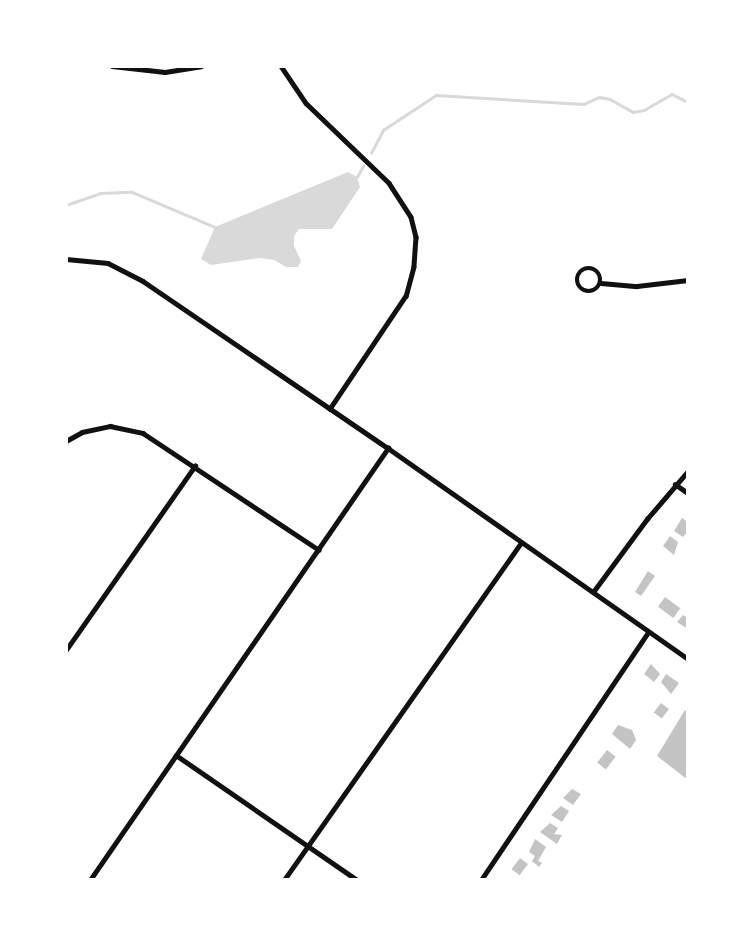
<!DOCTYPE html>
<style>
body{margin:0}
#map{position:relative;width:754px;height:946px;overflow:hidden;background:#fff;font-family:Literata,serif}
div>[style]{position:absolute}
.water>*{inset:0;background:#d9d9d9}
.stream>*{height:2.5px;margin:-1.25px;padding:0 1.25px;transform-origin:1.25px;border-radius:1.25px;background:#d9d9d9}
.building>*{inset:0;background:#c4c4c4;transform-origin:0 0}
.minor>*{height:4.5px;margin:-2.25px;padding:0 2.25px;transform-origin:2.25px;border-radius:2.25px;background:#111}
.minor>.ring{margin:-2.25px;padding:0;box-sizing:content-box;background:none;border:4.5px solid #111;border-radius:50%}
span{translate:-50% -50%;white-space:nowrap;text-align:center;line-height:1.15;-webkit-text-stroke:4px #fff;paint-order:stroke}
.frame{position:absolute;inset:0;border:68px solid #fff;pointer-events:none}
</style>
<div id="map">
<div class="water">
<div style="clip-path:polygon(348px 172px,357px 177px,360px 187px,332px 229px,299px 229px,294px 236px,294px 246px,301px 261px,298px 267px,286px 267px,274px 260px,260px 258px,211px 265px,201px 259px,215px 227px)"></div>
</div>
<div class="stream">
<div style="left:371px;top:153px;width:26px;rotate:-62deg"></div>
<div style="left:383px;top:130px;width:64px;rotate:-33.4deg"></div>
<div style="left:436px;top:95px;width:148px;rotate:3.5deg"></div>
<div style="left:584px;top:104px;width:17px;rotate:-25deg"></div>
<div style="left:599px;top:97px;width:11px;rotate:10deg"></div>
<div style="left:610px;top:99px;width:26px;rotate:29deg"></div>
<div style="left:633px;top:112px;width:11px;rotate:-10deg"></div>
<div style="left:644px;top:110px;width:32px;rotate:-30deg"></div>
<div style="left:672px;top:94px;width:18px;rotate:27deg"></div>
<div style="left:357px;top:177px;width:13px;rotate:-61deg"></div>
<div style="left:66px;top:205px;width:36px;rotate:-19deg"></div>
<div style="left:100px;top:193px;width:32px;rotate:-2deg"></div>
<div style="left:132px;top:192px;width:90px;rotate:22.9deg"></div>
</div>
<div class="building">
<div style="clip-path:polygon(682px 518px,688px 522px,688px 531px,683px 537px,674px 531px)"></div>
<div style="clip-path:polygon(670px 536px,678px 542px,674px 555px,663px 546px)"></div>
<div style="clip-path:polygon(648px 571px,655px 576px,641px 596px,635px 592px)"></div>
<div style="left:665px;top:597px;width:19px;height:12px;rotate:36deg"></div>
<div style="clip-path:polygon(683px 615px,688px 618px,688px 629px,677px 622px)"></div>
<div style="clip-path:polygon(651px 664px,660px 674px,654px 682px,644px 674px)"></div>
<div style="clip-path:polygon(666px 674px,679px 683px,671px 694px,661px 682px)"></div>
<div style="left:661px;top:703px;width:10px;height:12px;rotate:37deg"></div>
<div style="clip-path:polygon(685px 710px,688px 712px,688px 780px,657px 756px)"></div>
<div style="clip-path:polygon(618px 725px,632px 730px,636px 740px,630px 749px,612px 734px)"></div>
<div style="left:607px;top:750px;width:11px;height:16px;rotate:38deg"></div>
<div style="clip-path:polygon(572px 789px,581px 794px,573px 805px,563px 798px)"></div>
<div style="clip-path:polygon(561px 806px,569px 811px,562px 822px,551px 815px)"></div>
<div style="clip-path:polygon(550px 823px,558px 828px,554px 834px,562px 835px,557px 844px,540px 832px)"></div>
<div style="clip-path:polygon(535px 839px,546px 847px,538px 861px,542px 863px,539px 867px,532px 861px,535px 856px,529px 852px)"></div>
<div style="left:520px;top:858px;width:10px;height:14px;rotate:37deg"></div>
</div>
<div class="minor">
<div style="left:112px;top:66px;width:53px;rotate:6.5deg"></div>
<div style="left:165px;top:72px;width:36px;rotate:-9deg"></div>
<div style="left:281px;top:66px;width:45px;rotate:56deg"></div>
<div style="left:306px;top:103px;width:115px;rotate:43.9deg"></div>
<div style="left:389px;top:183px;width:40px;rotate:57.1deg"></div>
<div style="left:411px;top:217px;width:21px;rotate:76deg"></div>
<div style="left:416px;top:237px;width:30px;rotate:94deg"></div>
<div style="left:414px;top:267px;width:30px;rotate:105deg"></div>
<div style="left:406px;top:296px;width:136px;rotate:123.9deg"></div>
<div style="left:66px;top:259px;width:42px;rotate:5.4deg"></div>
<div style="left:108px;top:263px;width:39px;rotate:27deg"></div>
<div style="left:143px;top:281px;width:297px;rotate:34.3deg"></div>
<div style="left:388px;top:448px;width:367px;rotate:35.1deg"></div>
<div class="ring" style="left:577px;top:268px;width:19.5px;height:19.5px"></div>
<div style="left:601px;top:283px;width:36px;rotate:5deg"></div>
<div style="left:637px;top:286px;width:51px;rotate:-6.7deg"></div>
<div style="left:66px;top:441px;width:18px;rotate:-29deg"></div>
<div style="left:82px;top:432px;width:29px;rotate:-12deg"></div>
<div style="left:110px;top:426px;width:34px;rotate:12deg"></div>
<div style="left:143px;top:433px;width:211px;rotate:33.6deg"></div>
<div style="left:675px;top:484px;width:16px;rotate:35deg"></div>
<div style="left:593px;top:592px;width:91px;rotate:-53.5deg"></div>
<div style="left:647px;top:519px;width:63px;rotate:-49.5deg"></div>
<div style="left:66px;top:650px;width:225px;rotate:-55deg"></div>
<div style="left:176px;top:755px;width:220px;rotate:34.6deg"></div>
<div style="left:90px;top:880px;width:525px;rotate:-55.4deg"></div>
<div style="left:284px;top:880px;width:412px;rotate:-54.9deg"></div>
<div style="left:481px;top:880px;width:299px;rotate:-56deg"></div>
</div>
<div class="frame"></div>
</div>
